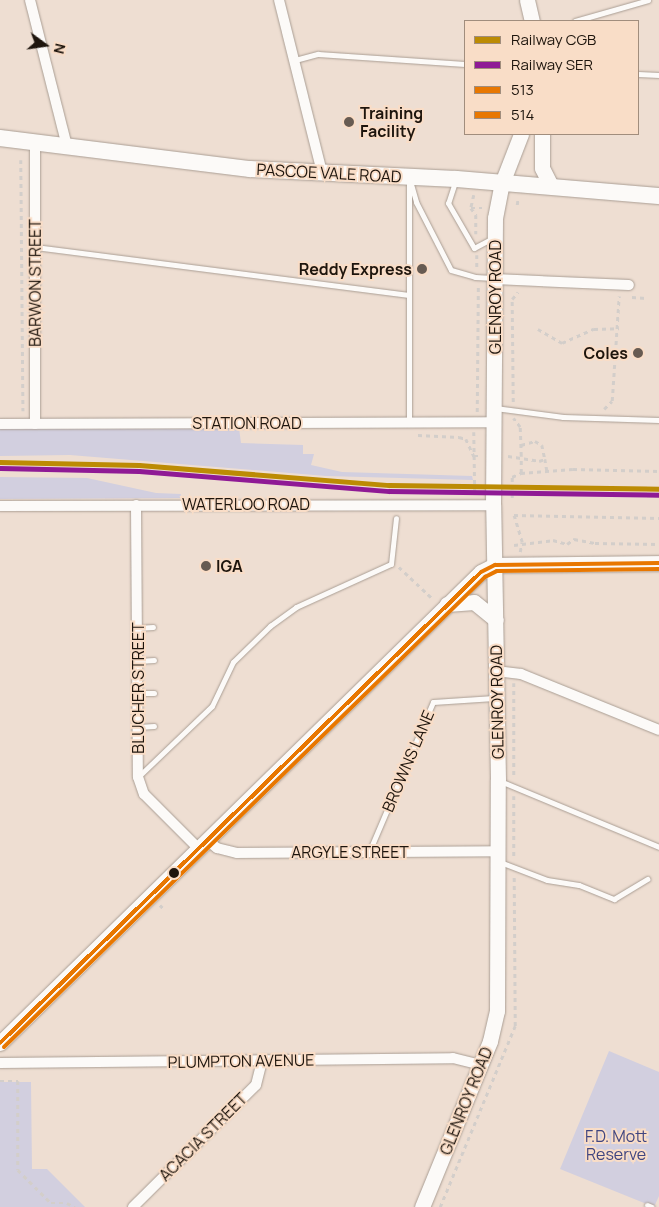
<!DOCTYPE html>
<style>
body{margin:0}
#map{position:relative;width:659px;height:1207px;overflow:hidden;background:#eeded2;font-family:Manrope,sans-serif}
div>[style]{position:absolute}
.green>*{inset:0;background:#d2cfdf}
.path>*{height:2.5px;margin-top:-1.25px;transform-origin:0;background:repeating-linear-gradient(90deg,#d3ceca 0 4px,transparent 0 8px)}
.roads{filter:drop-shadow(0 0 1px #aa9e94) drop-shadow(0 0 1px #aa9e94)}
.lane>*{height:5px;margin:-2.5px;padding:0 2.5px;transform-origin:2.5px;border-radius:2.5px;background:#fcfaf8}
.street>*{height:10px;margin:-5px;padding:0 5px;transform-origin:5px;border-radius:5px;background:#fcfaf8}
.secondary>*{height:15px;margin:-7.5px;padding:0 7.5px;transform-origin:7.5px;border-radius:7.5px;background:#fcfaf8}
.primary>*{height:16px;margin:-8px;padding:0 8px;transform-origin:8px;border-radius:8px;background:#fcfaf8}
.bus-1>*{height:4px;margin:-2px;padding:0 2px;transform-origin:2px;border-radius:2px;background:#e87701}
.bus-2>*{height:4px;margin:-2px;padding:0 2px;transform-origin:2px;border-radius:2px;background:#e87701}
.rail-1>*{height:5px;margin:-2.5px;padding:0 2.5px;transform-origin:2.5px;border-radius:2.5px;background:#bc8b04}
.rail-2>*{height:5px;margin:-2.5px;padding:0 2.5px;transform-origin:2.5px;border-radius:2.5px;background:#8f1a95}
.dots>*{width:14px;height:14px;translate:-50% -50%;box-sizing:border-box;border:2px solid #f9ddc7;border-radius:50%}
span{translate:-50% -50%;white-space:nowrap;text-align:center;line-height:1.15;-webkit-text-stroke:4px #f9ddc7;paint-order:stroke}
.poi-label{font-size:16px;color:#1e150d;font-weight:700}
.left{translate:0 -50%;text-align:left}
.right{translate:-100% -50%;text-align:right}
.street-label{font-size:16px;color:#1e150d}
.park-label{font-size:16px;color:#404681}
.legend{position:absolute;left:464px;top:20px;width:175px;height:115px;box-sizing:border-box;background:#f9ddc7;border:1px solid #a18d7d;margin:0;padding:6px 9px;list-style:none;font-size:15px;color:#1e150d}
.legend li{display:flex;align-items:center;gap:10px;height:25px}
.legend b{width:25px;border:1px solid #a18d7d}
.north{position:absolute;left:20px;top:20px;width:50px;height:50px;-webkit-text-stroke:4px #f9ddc7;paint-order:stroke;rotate:104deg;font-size:14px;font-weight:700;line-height:20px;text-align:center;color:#1e150d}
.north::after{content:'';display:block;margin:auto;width:18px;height:22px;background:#1e150d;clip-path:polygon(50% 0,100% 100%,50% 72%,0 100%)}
</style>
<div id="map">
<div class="green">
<div style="clip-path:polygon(239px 428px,241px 443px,303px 445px,303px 454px,314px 454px,311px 465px,342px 472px,472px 476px,473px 480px,326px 476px,70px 455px,0 456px,0 429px)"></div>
<div style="clip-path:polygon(0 477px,87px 478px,156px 493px,181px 494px,180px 498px,0 499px)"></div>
<div style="clip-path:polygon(609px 1051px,659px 1072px,659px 1196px,654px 1207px,560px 1169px)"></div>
<div style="clip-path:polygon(0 1082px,31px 1082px,32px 1169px,47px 1169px,85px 1207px,0 1207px)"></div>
</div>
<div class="path">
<div style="left:21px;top:160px;width:251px;rotate:89.5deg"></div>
<div style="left:474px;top:195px;width:13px;rotate:103deg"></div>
<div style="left:471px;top:208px;width:11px"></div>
<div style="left:517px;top:205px;width:7px;rotate:-82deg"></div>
<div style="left:471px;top:208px;width:9px;rotate:54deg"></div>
<div style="left:476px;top:215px;width:19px;rotate:90deg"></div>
<div style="left:477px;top:255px;width:14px;rotate:90deg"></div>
<div style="left:632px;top:297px;width:14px;rotate:4deg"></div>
<div style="left:538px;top:329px;width:28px;rotate:30deg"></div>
<div style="left:562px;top:343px;width:35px;rotate:-24deg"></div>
<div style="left:594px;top:329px;width:25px;rotate:-2deg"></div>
<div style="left:513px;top:402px;width:103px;rotate:-90.6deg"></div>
<div style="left:512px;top:299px;width:9px;rotate:-49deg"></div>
<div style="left:604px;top:409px;width:11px;rotate:-45deg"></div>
<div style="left:612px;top:401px;width:105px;rotate:-86.2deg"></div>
<div style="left:477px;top:412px;width:127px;rotate:-89.5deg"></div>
<div style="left:474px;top:432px;width:62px;rotate:89.1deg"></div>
<div style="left:418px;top:435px;width:41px;rotate:2.8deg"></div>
<div style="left:459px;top:437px;width:7px;rotate:16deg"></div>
<div style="left:466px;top:439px;width:19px;rotate:65deg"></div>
<div style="left:474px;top:456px;width:6px"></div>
<div style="left:521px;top:445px;width:15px;rotate:-16deg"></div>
<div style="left:535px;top:441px;width:8px;rotate:30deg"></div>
<div style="left:542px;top:445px;width:14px;rotate:78deg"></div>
<div style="left:508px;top:456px;width:31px;rotate:9deg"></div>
<div style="left:539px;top:461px;width:6px;rotate:-18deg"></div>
<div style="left:545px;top:459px;width:11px;rotate:80deg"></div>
<div style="left:521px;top:473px;width:52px;rotate:-4.4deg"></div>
<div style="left:573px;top:469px;width:86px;rotate:1.3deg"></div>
<div style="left:512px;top:498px;width:21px;rotate:-90deg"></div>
<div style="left:512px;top:477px;width:10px;rotate:-24deg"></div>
<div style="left:521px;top:473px;width:17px;rotate:-90deg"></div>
<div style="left:521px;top:456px;width:29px;rotate:-92deg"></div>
<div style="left:520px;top:427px;width:11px;rotate:-128deg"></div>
<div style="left:514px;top:545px;width:39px;rotate:-7deg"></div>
<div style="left:553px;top:540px;width:15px;rotate:16deg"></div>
<div style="left:567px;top:544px;width:9px;rotate:-36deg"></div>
<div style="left:574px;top:539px;width:21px;rotate:11deg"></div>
<div style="left:595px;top:543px;width:64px;rotate:0.9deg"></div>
<div style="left:520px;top:552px;width:10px;rotate:-79deg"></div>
<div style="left:522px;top:542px;width:28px;rotate:-107deg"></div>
<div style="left:514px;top:515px;width:145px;rotate:1.2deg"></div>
<div style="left:399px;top:567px;width:47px;rotate:43.3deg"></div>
<div style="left:514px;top:683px;width:95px;rotate:90deg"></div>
<div style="left:514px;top:796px;width:62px;rotate:90deg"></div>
<div style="left:160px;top:905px;width:6px;rotate:45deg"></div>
<div style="left:0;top:1081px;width:18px"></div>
<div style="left:18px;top:1081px;width:89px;rotate:90deg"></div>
<div style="left:18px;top:1170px;width:47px;rotate:45deg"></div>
<div style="left:51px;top:1203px;width:16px"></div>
<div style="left:67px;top:1203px;width:9px;rotate:27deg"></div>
<div style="left:440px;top:1207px;width:196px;rotate:-67.5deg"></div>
<div style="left:515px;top:1026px;width:150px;rotate:-90.4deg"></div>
</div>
<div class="roads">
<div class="lane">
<div style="left:575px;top:21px;width:76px;rotate:-16deg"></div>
<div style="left:295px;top:60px;width:24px;rotate:-15deg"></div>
<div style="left:318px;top:54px;width:147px;rotate:3.9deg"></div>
<div style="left:638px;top:74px;width:21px;rotate:3deg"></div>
<div style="left:455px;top:182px;width:22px;rotate:108deg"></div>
<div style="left:448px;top:203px;width:52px;rotate:60deg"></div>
<div style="left:474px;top:248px;width:21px;rotate:-28deg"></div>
<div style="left:411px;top:184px;width:19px;rotate:74deg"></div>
<div style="left:416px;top:202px;width:76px;rotate:62.8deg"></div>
<div style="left:451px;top:270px;width:25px;rotate:16deg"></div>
<div style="left:475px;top:277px;width:18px;rotate:3deg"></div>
<div style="left:35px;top:247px;width:377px;rotate:7.3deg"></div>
<div style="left:495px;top:408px;width:69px;rotate:7.5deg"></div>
<div style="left:563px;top:417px;width:96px;rotate:1.8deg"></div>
<div style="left:409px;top:423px;width:244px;rotate:-90deg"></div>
<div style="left:137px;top:628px;width:16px;rotate:-4deg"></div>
<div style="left:138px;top:661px;width:16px;rotate:-4deg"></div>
<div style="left:138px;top:693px;width:16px"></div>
<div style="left:138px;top:727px;width:16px;rotate:-4deg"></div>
<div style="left:139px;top:776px;width:101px;rotate:-43.8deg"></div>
<div style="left:212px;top:706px;width:49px;rotate:-64.5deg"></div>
<div style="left:233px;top:662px;width:52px;rotate:-44.2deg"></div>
<div style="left:270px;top:626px;width:32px;rotate:-36deg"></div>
<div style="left:296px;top:607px;width:104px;rotate:-24.4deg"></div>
<div style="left:391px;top:564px;width:46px;rotate:-83.8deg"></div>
<div style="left:500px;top:781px;width:172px;rotate:22.5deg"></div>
<div style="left:369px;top:852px;width:163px;rotate:-66.9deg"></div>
<div style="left:433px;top:702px;width:61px;rotate:-3.8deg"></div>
<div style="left:500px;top:862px;width:50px;rotate:21deg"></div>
<div style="left:547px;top:880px;width:32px;rotate:9deg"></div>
<div style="left:579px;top:885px;width:38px;rotate:22deg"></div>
<div style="left:614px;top:899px;width:39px;rotate:-31deg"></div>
<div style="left:647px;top:1205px;width:5px;rotate:22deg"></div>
</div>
<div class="street">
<div style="left:30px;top:0;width:151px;rotate:75.8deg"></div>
<div style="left:279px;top:0;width:178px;rotate:76deg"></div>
<div style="left:495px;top:279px;width:134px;rotate:2.6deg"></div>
<div style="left:0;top:424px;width:493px;rotate:-0.2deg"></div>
<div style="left:35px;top:424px;width:281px;rotate:-90deg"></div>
<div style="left:136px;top:505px;width:272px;rotate:89.6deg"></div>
<div style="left:138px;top:777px;width:18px;rotate:71deg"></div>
<div style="left:144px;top:794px;width:76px;rotate:45deg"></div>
<div style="left:0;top:506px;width:493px;rotate:-0.1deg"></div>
<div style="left:496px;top:671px;width:25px;rotate:7deg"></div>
<div style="left:521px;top:674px;width:149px;rotate:22.1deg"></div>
<div style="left:207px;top:840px;width:13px;rotate:39deg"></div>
<div style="left:217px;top:848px;width:21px;rotate:14deg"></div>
<div style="left:237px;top:853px;width:261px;rotate:-0.4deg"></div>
<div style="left:0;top:1063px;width:453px;rotate:-0.6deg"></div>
<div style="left:453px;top:1058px;width:29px;rotate:14deg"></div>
<div style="left:133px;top:1207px;width:173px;rotate:-44.8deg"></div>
<div style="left:256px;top:1085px;width:25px;rotate:-76deg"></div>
</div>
<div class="secondary">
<div style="left:527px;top:0;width:22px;rotate:77deg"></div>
<div style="left:542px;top:134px;width:34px;rotate:90deg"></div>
<div style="left:542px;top:168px;width:20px;rotate:63deg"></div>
<div style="left:447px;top:604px;width:27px;rotate:-4deg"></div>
<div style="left:474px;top:602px;width:28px;rotate:39deg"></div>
<div style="left:0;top:1043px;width:673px;rotate:-44.4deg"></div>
<div style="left:481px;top:572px;width:16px;rotate:-27deg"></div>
<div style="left:495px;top:565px;width:164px;rotate:-0.7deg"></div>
<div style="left:422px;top:1207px;width:179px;rotate:-67.7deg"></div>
<div style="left:490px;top:1041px;width:31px;rotate:-77deg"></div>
<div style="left:497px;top:1011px;width:231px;rotate:-89.8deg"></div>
<div style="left:498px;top:780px;width:275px;rotate:-91deg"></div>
<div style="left:493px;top:505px;width:287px;rotate:-89.6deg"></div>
<div style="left:495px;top:218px;width:36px;rotate:-79deg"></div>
<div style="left:502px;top:183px;width:53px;rotate:-68.8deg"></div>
</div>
<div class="primary">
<div style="left:0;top:138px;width:252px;rotate:7.1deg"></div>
<div style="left:250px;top:169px;width:206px;rotate:2.8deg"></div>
<div style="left:456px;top:179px;width:204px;rotate:4.8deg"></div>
</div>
</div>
<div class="bus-1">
<div style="left:0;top:1043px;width:673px;rotate:-44.4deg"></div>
<div style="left:481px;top:572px;width:16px;rotate:-27deg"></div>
<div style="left:495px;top:565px;width:164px;rotate:-0.7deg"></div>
</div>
<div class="bus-2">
<div style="left:4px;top:1047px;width:673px;rotate:-44.34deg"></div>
<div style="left:485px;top:577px;width:13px;rotate:-27deg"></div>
<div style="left:497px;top:571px;width:162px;rotate:-0.7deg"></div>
</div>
<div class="rail-1">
<div style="left:0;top:462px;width:139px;rotate:1.2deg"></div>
<div style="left:139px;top:465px;width:251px;rotate:4.6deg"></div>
<div style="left:389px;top:485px;width:270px;rotate:0.8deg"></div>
</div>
<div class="rail-2">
<div style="left:0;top:468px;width:139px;rotate:1.2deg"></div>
<div style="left:139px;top:471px;width:251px;rotate:4.6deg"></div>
<div style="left:389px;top:491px;width:270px;rotate:0.8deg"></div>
</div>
<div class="dots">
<div style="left:349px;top:122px;background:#675b52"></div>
<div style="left:422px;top:269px;background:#675b52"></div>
<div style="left:638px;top:353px;background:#675b52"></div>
<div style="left:206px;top:566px;background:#675b52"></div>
<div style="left:174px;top:873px;background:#1e150d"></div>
</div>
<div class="poi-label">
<span class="left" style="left:360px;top:122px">Training<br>Facility</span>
<span class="right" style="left:412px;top:269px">Reddy Express</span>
<span class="right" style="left:628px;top:353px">Coles</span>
<span class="left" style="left:216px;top:566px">IGA</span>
</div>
<div class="street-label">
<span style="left:329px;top:173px;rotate:3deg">PASCOE VALE ROAD</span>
<span style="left:35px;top:283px;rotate:-90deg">BARWON STREET</span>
<span style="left:495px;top:297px;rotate:-90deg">GLENROY ROAD</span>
<span style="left:247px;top:423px">STATION ROAD</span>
<span style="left:246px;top:504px">WATERLOO ROAD</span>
<span style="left:138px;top:688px;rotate:-90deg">BLUCHER STREET</span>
<span style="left:497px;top:702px;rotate:-91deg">GLENROY ROAD</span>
<span style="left:408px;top:761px;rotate:-67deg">BROWNS LANE</span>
<span style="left:350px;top:852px">ARGYLE STREET</span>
<span style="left:241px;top:1061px;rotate:-1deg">PLUMPTON AVENUE</span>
<span style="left:466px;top:1101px;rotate:-68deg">GLENROY ROAD</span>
<span style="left:203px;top:1137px;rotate:-45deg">ACACIA STREET</span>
</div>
<div class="park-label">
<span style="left:616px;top:1145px">F.D. Mott<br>Reserve</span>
</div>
<ul class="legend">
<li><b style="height:6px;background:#bc8b04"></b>Railway CGB</li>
<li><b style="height:6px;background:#8f1a95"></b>Railway SER</li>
<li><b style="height:6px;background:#e87701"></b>513</li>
<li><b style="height:6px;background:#e87701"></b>514</li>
</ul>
<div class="north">N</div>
</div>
